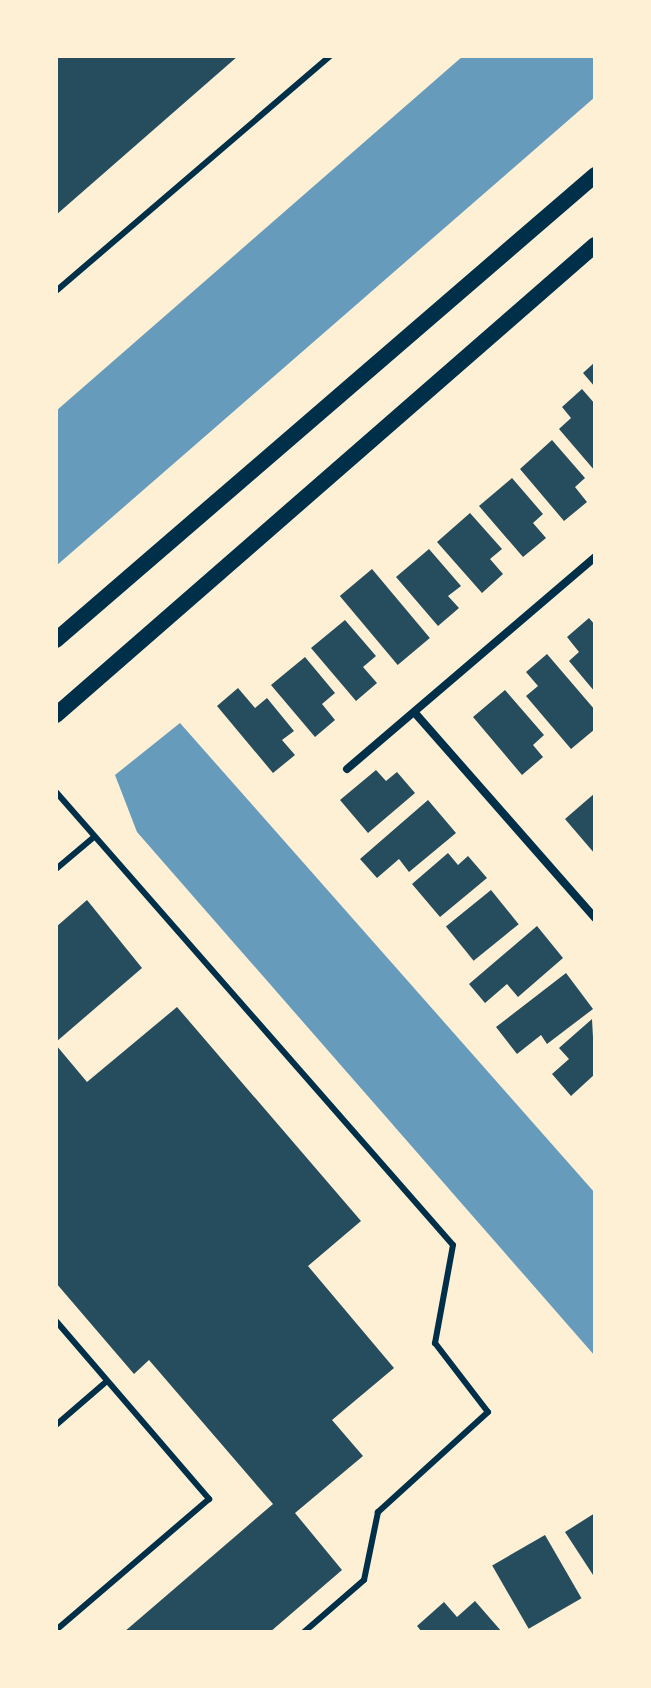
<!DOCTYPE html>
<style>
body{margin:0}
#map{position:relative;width:651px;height:1688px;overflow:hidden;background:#fdf0d5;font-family:Ubuntu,sans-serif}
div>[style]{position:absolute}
.water>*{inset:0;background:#669bbc}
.building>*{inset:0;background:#264d5e;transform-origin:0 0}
.service>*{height:6px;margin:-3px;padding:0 3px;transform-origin:3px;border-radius:3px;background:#003049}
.minor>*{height:8px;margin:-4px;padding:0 4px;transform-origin:4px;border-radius:4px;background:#003049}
.secondary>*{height:16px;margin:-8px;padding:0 8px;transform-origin:8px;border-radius:8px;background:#003049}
span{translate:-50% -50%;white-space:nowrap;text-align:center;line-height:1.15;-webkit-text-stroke:6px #fdf0d5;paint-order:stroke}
.frame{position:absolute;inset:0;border:58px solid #fdf0d5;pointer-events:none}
</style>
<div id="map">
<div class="water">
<div style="clip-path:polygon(463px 56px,595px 56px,595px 97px,56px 566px,56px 411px)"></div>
<div style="clip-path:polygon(180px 723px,595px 1193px,595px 1356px,137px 832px,115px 775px)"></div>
</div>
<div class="building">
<div style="clip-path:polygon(56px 56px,238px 56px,56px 215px)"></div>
<div style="clip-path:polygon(595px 362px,595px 387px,583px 373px)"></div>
<div style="clip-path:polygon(582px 389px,595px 404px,595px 471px,559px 429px,571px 418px,562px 407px)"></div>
<div style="clip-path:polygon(552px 440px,585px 478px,575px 487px,587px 502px,564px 521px,520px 469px)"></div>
<div style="clip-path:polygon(512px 478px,543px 514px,533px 523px,546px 538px,523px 557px,479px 506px)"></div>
<div style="clip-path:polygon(470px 513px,502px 549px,490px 559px,503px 574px,482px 593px,437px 542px)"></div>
<div style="clip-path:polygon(429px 549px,461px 586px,448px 596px,459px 608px,438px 626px,396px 577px)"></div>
<div style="left:372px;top:569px;width:90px;height:42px;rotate:50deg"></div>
<div style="clip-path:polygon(589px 618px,595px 625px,595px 692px,569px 661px,579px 652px,567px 637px)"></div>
<div style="clip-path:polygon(345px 620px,376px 656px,363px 667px,377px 683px,356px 701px,311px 648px)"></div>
<div style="clip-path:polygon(547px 654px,595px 710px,595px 729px,571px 749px,526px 696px,538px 686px,526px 672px)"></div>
<div style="clip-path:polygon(305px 657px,335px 693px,322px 704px,335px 720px,315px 737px,271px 685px)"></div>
<div style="clip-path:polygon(238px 688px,255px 708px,267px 698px,294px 731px,282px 740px,295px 755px,273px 773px,217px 706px)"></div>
<div style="clip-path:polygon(505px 690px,544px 735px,533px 745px,543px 757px,522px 775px,473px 717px)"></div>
<div style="clip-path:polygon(376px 770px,386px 781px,397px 772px,415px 793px,368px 833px,340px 800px)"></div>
<div style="clip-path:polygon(595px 793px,595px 854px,565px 819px)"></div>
<div style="clip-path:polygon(428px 800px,456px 833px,409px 872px,399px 859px,377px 878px,360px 859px)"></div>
<div style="clip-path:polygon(448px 853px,458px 865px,468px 856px,487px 878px,440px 917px,412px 884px)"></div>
<div style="left:491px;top:890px;width:44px;height:58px;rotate:51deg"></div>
<div style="clip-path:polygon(87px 900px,142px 968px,56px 1042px,56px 927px)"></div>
<div style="clip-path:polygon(537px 926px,563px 958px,518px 997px,507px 984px,485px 1003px,469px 984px)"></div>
<div style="clip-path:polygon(566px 973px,593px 1009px,547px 1044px,541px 1035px,517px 1054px,496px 1027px)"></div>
<div style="clip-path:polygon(177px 1007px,361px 1221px,308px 1266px,394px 1368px,332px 1420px,363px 1456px,295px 1513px,342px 1570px,270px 1632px,124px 1632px,273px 1504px,149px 1360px,134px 1374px,56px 1283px,56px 1045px,87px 1082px)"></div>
<div style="clip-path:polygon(592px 1019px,595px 1074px,571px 1096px,552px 1074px,569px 1059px,559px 1048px)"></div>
<div style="clip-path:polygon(595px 1513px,595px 1578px,565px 1532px)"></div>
<div style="left:545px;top:1535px;width:73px;height:61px;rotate:60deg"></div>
<div style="clip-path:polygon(475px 1601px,502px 1632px,422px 1632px,417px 1626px,444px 1602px,457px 1617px)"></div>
</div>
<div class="service">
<div style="left:56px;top:291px;width:361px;rotate:-40.6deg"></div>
<div style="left:56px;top:792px;width:602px;rotate:48.77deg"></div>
<div style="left:453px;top:1245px;width:100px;rotate:100.4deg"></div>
<div style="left:435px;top:1343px;width:87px;rotate:52.5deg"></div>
<div style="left:488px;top:1412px;width:149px;rotate:137.7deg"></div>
<div style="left:378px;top:1512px;width:69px;rotate:101.6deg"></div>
<div style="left:364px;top:1580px;width:79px;rotate:139.1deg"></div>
<div style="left:56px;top:869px;width:50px;rotate:-40.1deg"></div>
<div style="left:56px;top:1321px;width:235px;rotate:49.3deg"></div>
<div style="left:209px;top:1499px;width:201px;rotate:139.4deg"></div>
<div style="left:56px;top:1425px;width:67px;rotate:-40.8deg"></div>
</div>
<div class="minor">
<div style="left:415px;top:713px;width:273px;rotate:48.7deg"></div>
<div style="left:347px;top:769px;width:326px;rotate:-40.5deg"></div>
</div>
<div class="secondary">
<div style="left:56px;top:640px;width:712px;rotate:-40.78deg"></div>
<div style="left:56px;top:715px;width:715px;rotate:-41.09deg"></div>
</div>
<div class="frame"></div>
</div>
